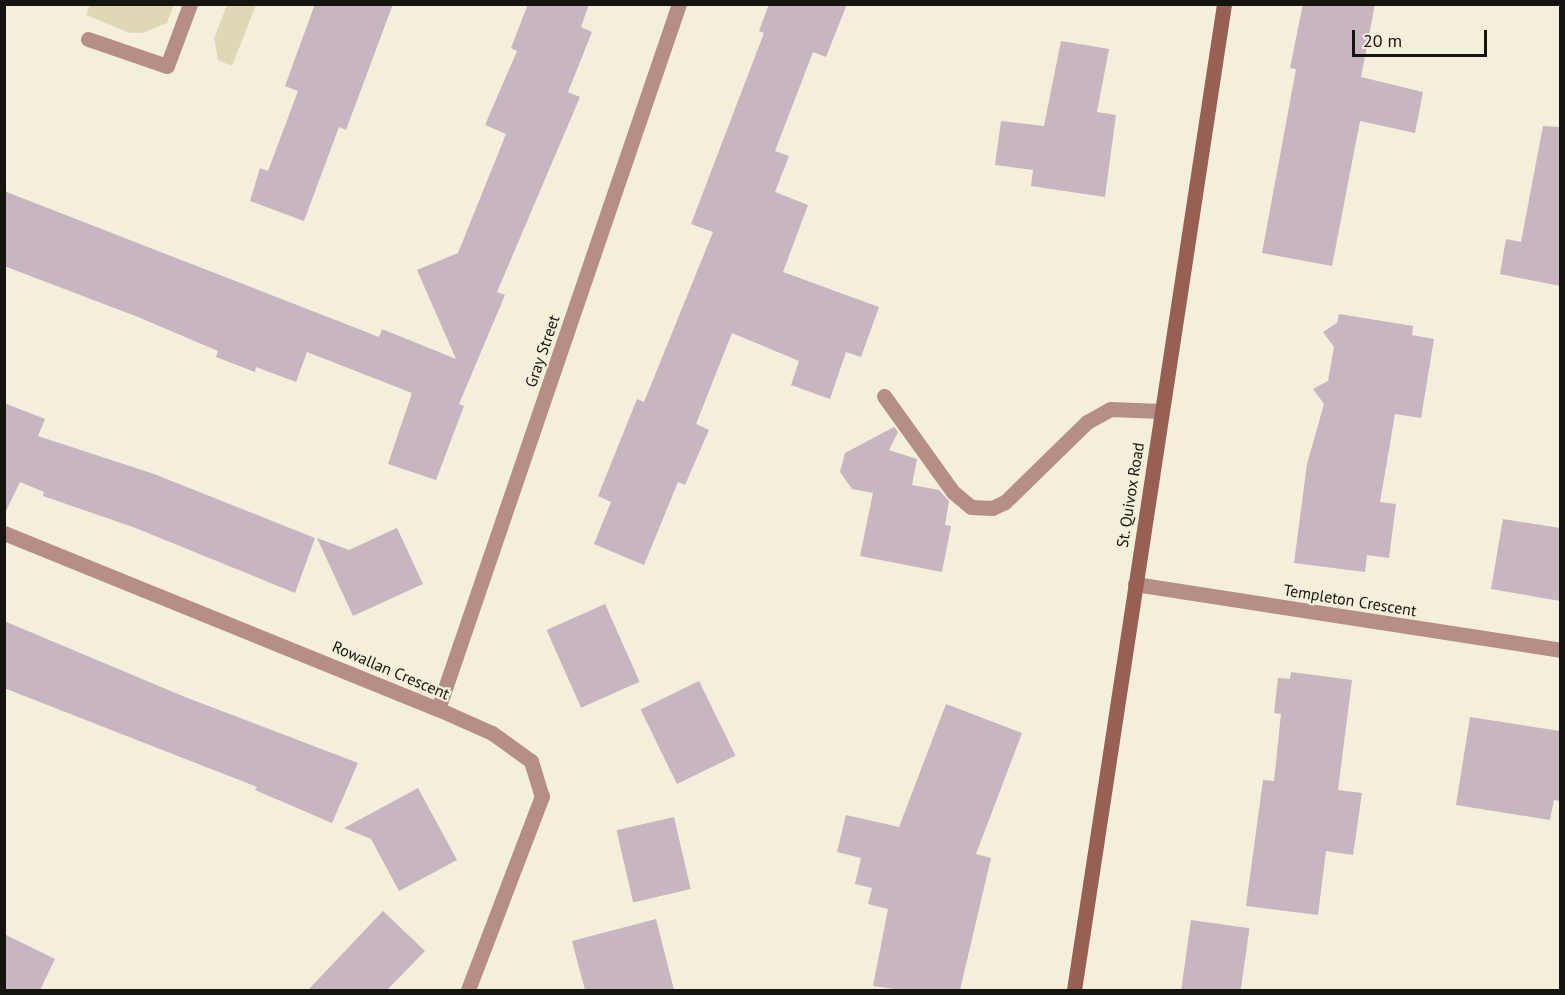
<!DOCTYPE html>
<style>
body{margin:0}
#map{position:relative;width:1565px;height:995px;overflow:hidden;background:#f3efdb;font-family:"PT Sans",sans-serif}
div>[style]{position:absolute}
.green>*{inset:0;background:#dfd8b7}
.building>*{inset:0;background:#c7b5c1;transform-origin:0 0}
.lane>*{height:15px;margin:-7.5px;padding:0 7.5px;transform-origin:7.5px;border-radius:7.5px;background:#b78e85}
.street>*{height:15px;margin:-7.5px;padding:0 7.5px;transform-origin:7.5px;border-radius:7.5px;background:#b78e85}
.secondary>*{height:15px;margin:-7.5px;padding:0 7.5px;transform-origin:7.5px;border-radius:7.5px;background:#985f54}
span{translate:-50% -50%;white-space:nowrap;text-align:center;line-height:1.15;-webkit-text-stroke:4.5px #f3efdb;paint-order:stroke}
.street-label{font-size:16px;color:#16140e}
.frame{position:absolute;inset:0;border:6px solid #16140e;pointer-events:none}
.scale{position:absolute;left:1352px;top:30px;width:135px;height:27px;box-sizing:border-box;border:3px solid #16140e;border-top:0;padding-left:8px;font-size:18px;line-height:21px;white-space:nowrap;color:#16140e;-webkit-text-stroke:4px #f3efdb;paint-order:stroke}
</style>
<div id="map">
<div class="green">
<div style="clip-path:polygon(90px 5px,90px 4px,174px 5px,167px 23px,143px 33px,130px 33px,86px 15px)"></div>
<div style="clip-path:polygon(227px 5px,256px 5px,232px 66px,218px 60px,214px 38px)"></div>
</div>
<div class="building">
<div style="clip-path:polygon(315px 4px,393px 4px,346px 130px,339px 127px,304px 221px,250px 201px,260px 168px,268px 171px,298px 91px,285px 86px)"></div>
<div style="clip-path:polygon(528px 4px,589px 4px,581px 27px,592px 32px,568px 92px,580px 97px,497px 292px,505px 295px,459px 404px,464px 406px,436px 480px,388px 464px,412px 393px,307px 352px,296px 382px,256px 367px,255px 372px,216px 357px,218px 351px,138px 317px,4px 266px,4px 191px,379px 337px,382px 329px,456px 359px,417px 270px,458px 253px,506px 134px,485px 125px,517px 51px,511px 48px)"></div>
<div style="clip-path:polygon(769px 4px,847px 4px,826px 57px,813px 52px,775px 151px,789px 156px,775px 192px,808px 205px,783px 272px,879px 307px,861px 357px,846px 352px,830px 399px,791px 385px,799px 361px,732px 333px,696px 424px,709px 430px,685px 485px,678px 482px,644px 565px,594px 544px,611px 502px,598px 496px,637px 399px,644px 402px,713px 232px,691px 224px,764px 33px,759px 31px)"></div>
<div style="clip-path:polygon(1303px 4px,1375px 4px,1361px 77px,1423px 92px,1415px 133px,1360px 121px,1332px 266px,1262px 253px,1296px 69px,1290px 68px)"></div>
<div style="clip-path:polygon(1061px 41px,1109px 49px,1097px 112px,1116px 115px,1105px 197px,1031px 186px,1033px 170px,995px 165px,1001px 121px,1044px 126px)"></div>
<div style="clip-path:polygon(1543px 126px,1560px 127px,1560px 286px,1500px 274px,1506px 239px,1521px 242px)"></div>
<div style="clip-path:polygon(1339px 314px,1413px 326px,1412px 335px,1434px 339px,1421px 418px,1395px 414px,1380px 502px,1396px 504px,1389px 558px,1367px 555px,1365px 572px,1294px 563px,1307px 464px,1324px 404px,1313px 389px,1328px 381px,1334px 347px,1323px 332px,1337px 323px)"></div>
<div style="clip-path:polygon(4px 403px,45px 419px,38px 436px,154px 474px,315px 538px,295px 593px,133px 527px,43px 496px,44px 492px,20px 482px,4px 515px)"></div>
<div style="clip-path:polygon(894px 427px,898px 432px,889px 450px,917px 459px,912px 485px,939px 490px,949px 501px,945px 525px,951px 526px,942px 572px,860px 556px,873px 493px,852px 489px,840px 472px,845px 453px)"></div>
<div style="clip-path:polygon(1503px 519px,1560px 528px,1560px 601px,1491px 589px)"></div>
<div style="clip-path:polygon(397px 528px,423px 584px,353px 616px,317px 538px,349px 550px)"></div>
<div style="left:605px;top:604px;width:85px;height:64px;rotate:66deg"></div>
<div style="clip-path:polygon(4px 621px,185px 697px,358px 763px,332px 823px,255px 790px,257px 787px,4px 688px)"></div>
<div style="clip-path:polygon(1291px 672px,1352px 680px,1338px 790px,1362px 793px,1353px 855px,1326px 851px,1318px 915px,1246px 906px,1263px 780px,1274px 781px,1281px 714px,1274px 713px,1278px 678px,1290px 679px)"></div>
<div style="left:699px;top:681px;width:83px;height:65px;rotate:64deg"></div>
<div style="clip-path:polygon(946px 704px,1022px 733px,976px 854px,991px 858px,960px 990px,901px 990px,873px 986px,888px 909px,868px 904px,872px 888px,855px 884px,861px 858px,837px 852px,846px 815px,899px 827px)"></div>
<div style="clip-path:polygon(1470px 717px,1560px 731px,1560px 801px,1554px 800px,1550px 820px,1456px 805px)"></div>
<div style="clip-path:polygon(418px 788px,457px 860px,399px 891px,371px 839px,344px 828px)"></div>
<div style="left:674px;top:817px;width:74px;height:59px;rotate:77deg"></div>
<div style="clip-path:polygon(383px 911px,425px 951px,387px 990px,308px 990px)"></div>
<div style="clip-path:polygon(656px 919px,674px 990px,585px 990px,572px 941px)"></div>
<div style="left:1191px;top:920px;width:59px;height:71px;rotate:8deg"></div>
<div style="clip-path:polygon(4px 934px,55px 959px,40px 990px,4px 990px)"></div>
</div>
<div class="lane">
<div style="left:884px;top:396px;width:118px;rotate:54.3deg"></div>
<div style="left:953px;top:492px;width:23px;rotate:40deg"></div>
<div style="left:971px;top:507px;width:21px;rotate:3deg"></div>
<div style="left:992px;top:508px;width:14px;rotate:-25deg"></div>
<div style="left:1005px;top:502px;width:115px;rotate:-44.3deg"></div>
<div style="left:1087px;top:422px;width:26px;rotate:-29deg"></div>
<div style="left:1110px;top:409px;width:51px;rotate:2.2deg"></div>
</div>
<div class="street">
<div style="left:88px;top:39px;width:83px;rotate:18.9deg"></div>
<div style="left:167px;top:66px;width:66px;rotate:-69.6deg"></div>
<div style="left:4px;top:533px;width:468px;rotate:22.1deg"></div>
<div style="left:438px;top:709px;width:59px;rotate:24deg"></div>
<div style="left:492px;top:733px;width:48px;rotate:35.7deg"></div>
<div style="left:531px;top:761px;width:37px;rotate:73deg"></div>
<div style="left:542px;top:796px;width:208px;rotate:110.9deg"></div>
<div style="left:1135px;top:584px;width:430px;rotate:8.8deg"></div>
<div style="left:438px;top:709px;width:745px;rotate:-71.13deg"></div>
</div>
<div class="secondary">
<div style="left:1074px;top:990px;width:997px;rotate:-81.35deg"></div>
</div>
<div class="street-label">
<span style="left:542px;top:351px;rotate:-71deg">Gray Street</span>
<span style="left:1130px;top:495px;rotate:-81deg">St. Quivox Road</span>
<span style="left:1350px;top:600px;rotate:9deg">Templeton Crescent</span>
<span style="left:391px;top:670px;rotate:23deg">Rowallan Crescent</span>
</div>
<div class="frame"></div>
<div class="scale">20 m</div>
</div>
